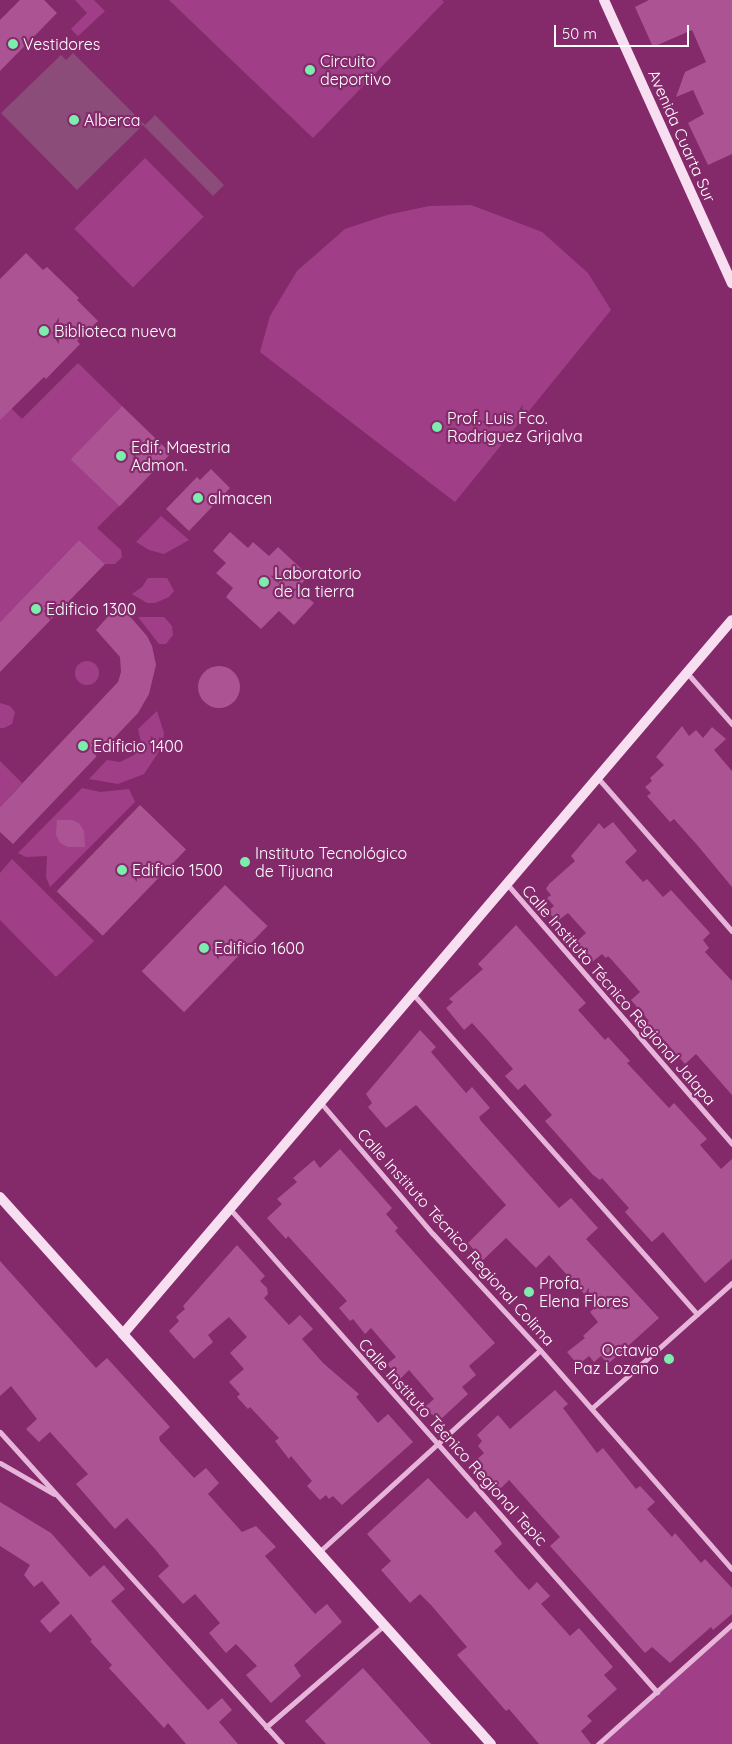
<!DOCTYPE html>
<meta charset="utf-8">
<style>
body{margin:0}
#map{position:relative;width:732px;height:1744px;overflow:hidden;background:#842a6b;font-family:Quicksand,sans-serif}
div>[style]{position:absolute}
.green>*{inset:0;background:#a03f87;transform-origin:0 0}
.round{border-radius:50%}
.water>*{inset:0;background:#8c4c7a}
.building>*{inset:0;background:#ac5394;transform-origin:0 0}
.street>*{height:5px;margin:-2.5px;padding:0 2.5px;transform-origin:2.5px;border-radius:2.5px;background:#e7b5da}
.secondary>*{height:10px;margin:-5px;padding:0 5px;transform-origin:5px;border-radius:5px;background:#f7def0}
.dots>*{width:14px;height:14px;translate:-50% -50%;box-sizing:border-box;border:2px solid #842a6b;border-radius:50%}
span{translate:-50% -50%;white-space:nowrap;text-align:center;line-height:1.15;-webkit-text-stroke:4.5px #842a6b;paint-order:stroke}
.poi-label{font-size:16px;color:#fff}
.left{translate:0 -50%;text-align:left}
.right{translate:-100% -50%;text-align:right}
.street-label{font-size:16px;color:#fff}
.scale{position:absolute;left:554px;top:25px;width:135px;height:22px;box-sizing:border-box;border:2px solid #fff;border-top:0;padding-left:6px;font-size:15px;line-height:18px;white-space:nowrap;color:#fff;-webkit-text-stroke:4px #842a6b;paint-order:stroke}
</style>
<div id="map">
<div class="green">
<div style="clip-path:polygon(75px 0,94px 0,105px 11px,78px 36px,71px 29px,87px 13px)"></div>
<div style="clip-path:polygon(169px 0,442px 0,444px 2px,313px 138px)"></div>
<div style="left:145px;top:158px;width:83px;height:100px;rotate:45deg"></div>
<div style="clip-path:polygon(471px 205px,542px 232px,588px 273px,611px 310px,455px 502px,260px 352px,270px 316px,297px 271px,345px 229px,387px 215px,429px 206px)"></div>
<div style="clip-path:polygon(78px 363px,122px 406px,71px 459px,119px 506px,97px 528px,121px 550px,122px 557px,115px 564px,105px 564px,79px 540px,0 622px,0 397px,22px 419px)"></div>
<div style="clip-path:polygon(161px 516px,189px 540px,164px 554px,149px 550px,136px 542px)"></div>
<div style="clip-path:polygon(148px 578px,167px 578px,174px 591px,169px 597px,155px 603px,147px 603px,132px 594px,142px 587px)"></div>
<div style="clip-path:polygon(138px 617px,164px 617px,172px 626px,173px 635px,166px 644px,159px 644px)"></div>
<div class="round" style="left:75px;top:661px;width:24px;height:24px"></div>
<div style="clip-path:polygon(0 703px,10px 706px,15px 712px,12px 724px,4px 728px,0 728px)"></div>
<div style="clip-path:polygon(157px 711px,164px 733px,162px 747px,144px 774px,118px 784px,89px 779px,107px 760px,120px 762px,134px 755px,141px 742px,138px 729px)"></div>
<div style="clip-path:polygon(0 761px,22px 783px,0 807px)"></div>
<div style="clip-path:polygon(82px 788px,100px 792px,129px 789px,135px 802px,50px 887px,46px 877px,47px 856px,26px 857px,18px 853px)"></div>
<div style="clip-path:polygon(12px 859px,94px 941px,56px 977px,0 920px,0 873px)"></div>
<div style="clip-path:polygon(732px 1628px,732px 1744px,601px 1744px)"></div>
</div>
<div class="water">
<div style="clip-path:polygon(73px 53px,145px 125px,155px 115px,224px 185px,213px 196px,143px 125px,77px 190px,1px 113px,61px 55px,66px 60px)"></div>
</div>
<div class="building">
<div style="clip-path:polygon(20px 0,44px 0,57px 13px,0 71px,0 20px)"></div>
<div style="clip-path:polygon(649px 0,732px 0,732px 154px,708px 165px,688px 123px,704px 114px,693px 90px,676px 97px,685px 72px,706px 62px,692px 30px,653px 47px,635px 7px)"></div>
<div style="clip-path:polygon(26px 253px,43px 270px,47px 267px,79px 298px,77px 300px,98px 321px,77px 341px,80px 344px,46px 379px,44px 377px,0 420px,0 279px)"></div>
<div style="left:122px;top:406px;width:68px;height:74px;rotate:44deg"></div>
<div style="clip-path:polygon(211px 469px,230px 488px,189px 531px,166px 509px,197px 477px,200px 480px)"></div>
<div style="clip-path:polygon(230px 532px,248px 548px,253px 542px,269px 556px,278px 547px,309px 576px,297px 588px,314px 603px,294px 625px,279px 611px,261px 629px,226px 597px,233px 588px,216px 573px,226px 563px,213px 551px)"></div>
<div style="clip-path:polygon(79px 540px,105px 564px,0 672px,0 622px)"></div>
<div style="clip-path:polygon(119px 604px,147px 636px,152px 646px,156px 665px,149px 694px,138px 713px,13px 844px,0 832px,0 807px,118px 682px,121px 672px,120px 657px,96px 630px)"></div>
<div class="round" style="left:198px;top:666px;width:42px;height:42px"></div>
<div style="clip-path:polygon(682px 726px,689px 736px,696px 730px,703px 738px,712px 727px,726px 739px,714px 750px,732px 771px,732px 887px,698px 846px,674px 819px,670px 822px,647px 796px,651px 793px,645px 787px,652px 781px,650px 778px,664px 765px,656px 757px)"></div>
<div style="left:140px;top:805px;width:64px;height:120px;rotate:44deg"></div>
<div style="clip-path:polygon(57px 820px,72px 820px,79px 823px,84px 831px,85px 847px,68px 847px,60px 843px,56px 835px)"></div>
<div style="clip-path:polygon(613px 822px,637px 851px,625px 862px,643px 882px,647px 879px,663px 897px,671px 890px,710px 933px,703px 940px,709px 948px,705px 952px,732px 981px,732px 1095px,696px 1054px,685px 1064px,657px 1032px,655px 1033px,646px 1023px,649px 1021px,631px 1000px,640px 992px,611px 959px,608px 956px,606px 958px,602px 954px,592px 962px,575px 943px,586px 933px,568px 913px,556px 922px,547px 912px,554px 906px,547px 898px,551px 895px,546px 889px,549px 884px,575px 861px,571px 856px,599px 823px,604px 829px)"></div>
<div style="left:225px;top:885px;width:59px;height:120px;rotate:44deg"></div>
<div style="clip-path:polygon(516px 925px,586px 1003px,578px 1010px,605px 1040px,608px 1037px,630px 1061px,627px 1063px,669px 1108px,674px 1103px,707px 1139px,700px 1145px,721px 1169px,732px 1159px,732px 1259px,705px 1283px,663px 1232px,652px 1242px,625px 1212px,629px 1208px,602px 1178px,600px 1180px,593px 1175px,545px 1121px,552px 1115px,525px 1084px,518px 1090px,505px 1076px,513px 1069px,484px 1036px,472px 1023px,464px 1030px,446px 1008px,453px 1002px,449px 999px,483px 969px,478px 964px)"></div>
<div style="clip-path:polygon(420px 1030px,436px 1047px,431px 1052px,466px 1093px,472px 1087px,490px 1108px,479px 1117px,481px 1121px,559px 1208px,571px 1198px,598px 1228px,586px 1239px,659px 1318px,608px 1364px,601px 1356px,594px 1362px,589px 1356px,578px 1365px,567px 1352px,585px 1338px,583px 1336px,598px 1322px,590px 1312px,596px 1307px,549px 1255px,536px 1268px,506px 1238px,483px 1260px,468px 1243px,506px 1205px,416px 1105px,386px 1128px,368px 1107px,372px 1103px,366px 1094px)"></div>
<div style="clip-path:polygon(340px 1149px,392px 1208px,386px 1214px,398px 1228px,395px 1231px,495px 1343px,469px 1366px,476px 1375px,462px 1387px,468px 1394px,441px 1419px,431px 1414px,425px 1407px,434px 1399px,409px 1370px,400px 1379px,387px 1364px,396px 1357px,371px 1328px,365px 1334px,353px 1319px,350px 1321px,339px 1308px,347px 1301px,288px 1236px,286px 1239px,267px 1218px,282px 1204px,277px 1199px,297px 1182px,293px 1178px,314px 1160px,320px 1168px)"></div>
<div style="clip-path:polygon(237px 1245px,265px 1276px,260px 1281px,267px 1288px,268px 1294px,264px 1298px,289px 1325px,300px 1315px,313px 1329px,302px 1339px,323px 1363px,359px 1394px,356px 1397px,378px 1423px,388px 1414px,413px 1442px,342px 1505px,333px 1496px,329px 1499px,326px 1495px,320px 1500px,307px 1486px,312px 1481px,291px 1456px,289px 1459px,275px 1441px,279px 1438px,250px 1407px,248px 1409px,237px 1397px,240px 1394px,229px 1382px,244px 1369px,230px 1353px,247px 1337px,229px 1317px,208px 1335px,213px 1342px,194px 1359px,169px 1331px,179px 1321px,176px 1317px,185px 1309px,183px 1306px)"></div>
<div style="clip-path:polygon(0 1261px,96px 1368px,107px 1358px,170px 1427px,159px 1437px,160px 1441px,194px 1478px,206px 1468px,219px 1483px,208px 1494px,242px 1532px,256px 1526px,276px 1547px,265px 1556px,315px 1614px,327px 1604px,342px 1622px,294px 1665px,301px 1676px,271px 1703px,246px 1675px,257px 1666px,236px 1644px,226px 1653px,209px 1633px,220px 1623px,207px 1608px,195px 1594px,183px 1604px,158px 1576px,169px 1566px,155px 1549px,127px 1518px,115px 1529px,76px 1484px,88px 1474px,50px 1432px,39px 1442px,26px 1429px,37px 1419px,11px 1386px,0 1396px)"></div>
<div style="clip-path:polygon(555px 1390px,568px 1404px,563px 1408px,597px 1453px,603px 1448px,636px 1489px,640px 1486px,655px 1502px,647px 1509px,672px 1537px,675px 1533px,701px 1563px,705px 1559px,732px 1588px,732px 1614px,713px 1630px,711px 1627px,670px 1663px,652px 1647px,645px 1653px,575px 1574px,550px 1546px,560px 1537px,509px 1480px,500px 1489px,474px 1462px,484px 1453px,478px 1446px,482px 1441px,477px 1435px,498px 1415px,510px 1429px)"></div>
<div style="clip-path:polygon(428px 1478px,467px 1519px,475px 1511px,500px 1540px,502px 1544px,494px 1551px,517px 1577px,529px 1590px,537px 1582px,550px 1596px,541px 1604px,570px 1636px,579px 1628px,613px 1667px,604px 1675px,617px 1689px,587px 1716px,592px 1721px,581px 1731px,591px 1744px,539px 1744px,509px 1709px,506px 1711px,457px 1655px,467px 1647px,431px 1605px,420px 1594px,410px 1603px,381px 1570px,391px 1561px,367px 1534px)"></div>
<div style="clip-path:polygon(0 1502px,51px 1533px,90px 1577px,104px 1565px,125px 1589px,111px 1601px,162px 1659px,208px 1710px,222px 1698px,232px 1710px,219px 1722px,238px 1744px,186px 1744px,168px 1723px,164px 1728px,109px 1668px,112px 1665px,90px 1641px,92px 1640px,71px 1614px,50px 1633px,40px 1621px,60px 1603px,42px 1581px,34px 1587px,24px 1575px,30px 1565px,0 1546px)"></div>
<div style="clip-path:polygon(363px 1668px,381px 1688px,431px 1744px,326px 1744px,305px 1721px)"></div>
</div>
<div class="street">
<div style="left:688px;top:674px;width:67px;rotate:48.7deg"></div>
<div style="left:597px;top:777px;width:205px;rotate:48.8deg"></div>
<div style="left:507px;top:884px;width:344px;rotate:49.1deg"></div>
<div style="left:413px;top:994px;width:428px;rotate:48.4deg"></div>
<div style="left:321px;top:1103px;width:172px;rotate:49.5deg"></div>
<div style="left:433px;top:1234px;width:158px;rotate:47.3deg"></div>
<div style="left:540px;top:1350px;width:291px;rotate:48.8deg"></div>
<div style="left:230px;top:1209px;width:645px;rotate:48.52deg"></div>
<div style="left:592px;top:1408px;width:188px;rotate:-41.8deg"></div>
<div style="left:0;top:1432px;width:421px;rotate:47.9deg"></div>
<div style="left:0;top:1463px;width:62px;rotate:29.9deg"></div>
<div style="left:319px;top:1552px;width:299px;rotate:-42.4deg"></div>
<div style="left:266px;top:1727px;width:156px;rotate:-40.8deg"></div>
<div style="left:598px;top:1744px;width:180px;rotate:-41.8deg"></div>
</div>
<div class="secondary">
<div style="left:604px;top:0;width:311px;rotate:65.7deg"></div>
<div style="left:0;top:1197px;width:735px;rotate:48.09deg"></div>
<div style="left:123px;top:1334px;width:938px;rotate:-49.54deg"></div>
</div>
<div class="dots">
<div style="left:13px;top:44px;background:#7dedad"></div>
<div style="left:310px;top:70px;background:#7dedad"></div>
<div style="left:74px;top:120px;background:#7dedad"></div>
<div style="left:44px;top:331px;background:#7dedad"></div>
<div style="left:437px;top:427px;background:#7dedad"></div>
<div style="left:121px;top:456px;background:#7dedad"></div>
<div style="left:198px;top:498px;background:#7dedad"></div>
<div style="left:264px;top:582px;background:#7dedad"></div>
<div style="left:36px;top:609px;background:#7dedad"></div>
<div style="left:83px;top:746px;background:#7dedad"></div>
<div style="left:245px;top:862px;background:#7dedad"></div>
<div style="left:122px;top:870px;background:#7dedad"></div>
<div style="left:204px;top:948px;background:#7dedad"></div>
<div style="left:529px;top:1292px;background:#7dedad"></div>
<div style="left:669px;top:1359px;background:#7dedad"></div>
</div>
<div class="poi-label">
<span class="left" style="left:23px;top:44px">Vestidores</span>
<span class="left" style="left:320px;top:70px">Circuito<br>deportivo</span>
<span class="left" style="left:84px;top:120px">Alberca</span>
<span class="left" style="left:54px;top:331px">Biblioteca nueva</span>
<span class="left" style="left:447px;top:427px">Prof. Luis Fco.<br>Rodriguez Grijalva</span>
<span class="left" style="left:131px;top:456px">Edif. Maestria<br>Admon.</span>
<span class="left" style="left:208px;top:498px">almacen</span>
<span class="left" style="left:274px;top:582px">Laboratorio<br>de la tierra</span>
<span class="left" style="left:46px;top:609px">Edificio 1300</span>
<span class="left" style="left:93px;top:746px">Edificio 1400</span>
<span class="left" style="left:255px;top:862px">Instituto Tecnológico<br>de Tijuana</span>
<span class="left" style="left:132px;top:870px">Edificio 1500</span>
<span class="left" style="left:214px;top:948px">Edificio 1600</span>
<span class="left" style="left:539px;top:1292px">Profa.<br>Elena Flores</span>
<span class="right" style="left:659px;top:1359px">Octavio<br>Paz Lozano</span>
</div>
<div class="street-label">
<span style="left:682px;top:136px;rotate:66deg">Avenida Cuarta Sur</span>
<span style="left:619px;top:995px;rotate:49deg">Calle Instituto Técnico Regional Jalapa</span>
<span style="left:456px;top:1237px;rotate:48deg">Calle Instituto Técnico Regional Colima</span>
<span style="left:453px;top:1442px;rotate:48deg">Calle Instituto Técnico Regional Tepic</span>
</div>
<div class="scale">50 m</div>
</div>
